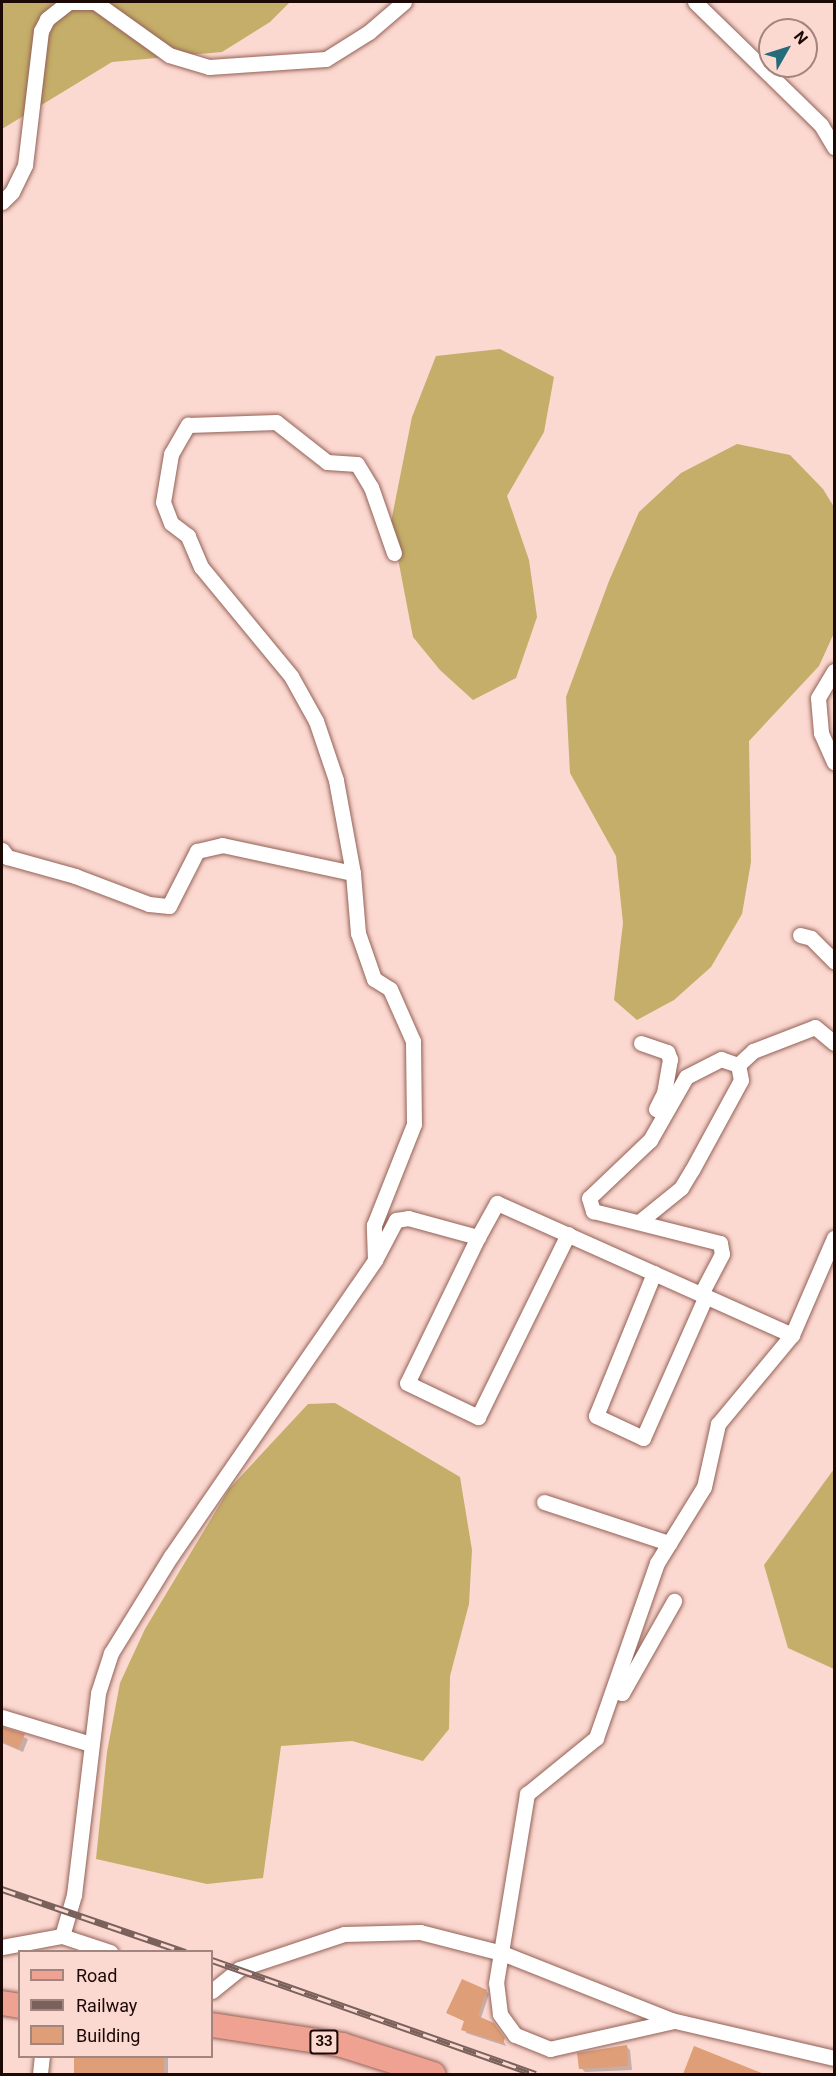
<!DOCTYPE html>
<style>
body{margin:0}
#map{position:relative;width:836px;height:2076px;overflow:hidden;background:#fbd8d0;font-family:Roboto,sans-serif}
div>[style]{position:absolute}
.forest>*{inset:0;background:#c4ae69}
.shadow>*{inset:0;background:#0003;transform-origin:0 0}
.building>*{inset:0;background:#de9e77;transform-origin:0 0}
.roads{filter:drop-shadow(0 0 2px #946156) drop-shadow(0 0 2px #946156)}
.minor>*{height:15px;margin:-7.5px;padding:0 7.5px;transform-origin:7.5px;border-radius:7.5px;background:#fff}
.primary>*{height:24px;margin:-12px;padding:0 12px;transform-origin:12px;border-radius:12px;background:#efa192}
.rail>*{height:7px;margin-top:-3.5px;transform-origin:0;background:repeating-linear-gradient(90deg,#fbd8d0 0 14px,#7b615c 0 28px);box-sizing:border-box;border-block:2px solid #7b615c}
span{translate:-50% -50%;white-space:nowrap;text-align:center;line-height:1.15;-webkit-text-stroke:5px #fbd8d0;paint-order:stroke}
.shield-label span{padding:2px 4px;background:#fbd8d0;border:2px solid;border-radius:4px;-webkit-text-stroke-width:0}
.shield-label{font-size:15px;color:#1c0906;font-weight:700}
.frame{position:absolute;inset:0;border:3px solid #1c0906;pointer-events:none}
.legend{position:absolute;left:18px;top:1950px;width:195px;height:108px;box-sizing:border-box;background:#fbd8d0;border:2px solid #a2857f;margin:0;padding:8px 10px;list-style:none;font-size:18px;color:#1c0906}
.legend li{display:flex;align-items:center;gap:12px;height:30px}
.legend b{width:30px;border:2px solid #a2857f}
.north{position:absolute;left:758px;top:18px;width:60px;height:60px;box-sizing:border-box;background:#fbd8d0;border:2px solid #a2857f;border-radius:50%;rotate:51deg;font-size:16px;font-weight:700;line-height:24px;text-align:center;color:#1c0906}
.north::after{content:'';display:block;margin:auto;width:21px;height:27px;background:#256c7a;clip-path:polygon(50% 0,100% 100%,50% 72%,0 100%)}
</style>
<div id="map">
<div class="forest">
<div style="clip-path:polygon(2px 2px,290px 2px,270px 22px,222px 52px,112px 62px,2px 129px)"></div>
<div style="clip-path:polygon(500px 349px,554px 377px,544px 432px,507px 496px,529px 560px,537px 617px,516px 678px,473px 700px,440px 670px,413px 637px,391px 522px,412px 417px,436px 356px)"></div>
<div style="clip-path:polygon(737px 444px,790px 455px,823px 489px,834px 507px,834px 633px,819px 666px,749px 741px,751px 862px,742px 914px,711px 967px,674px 1000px,637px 1020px,614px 1000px,623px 923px,616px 856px,570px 773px,566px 697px,609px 581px,639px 512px,681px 473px)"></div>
<div style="clip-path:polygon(335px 1403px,460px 1477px,472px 1550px,469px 1604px,450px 1676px,449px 1729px,423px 1761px,352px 1741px,281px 1746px,263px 1878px,207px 1884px,96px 1859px,107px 1752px,120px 1683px,145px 1629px,229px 1489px,308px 1404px)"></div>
<div style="clip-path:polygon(834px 1469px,834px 1669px,788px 1648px,764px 1565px)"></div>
</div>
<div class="shadow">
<div style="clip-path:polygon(2px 1727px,28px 1739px,23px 1752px,2px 1743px)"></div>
<div style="clip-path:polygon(486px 1991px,489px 1994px,481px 2018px,497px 2028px,506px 2046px,466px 2033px,466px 2022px,448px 2013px)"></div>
<div style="clip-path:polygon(626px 2046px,630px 2050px,632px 2070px,585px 2072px,581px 2068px)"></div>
<div style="clip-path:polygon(695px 2047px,762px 2074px,684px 2074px)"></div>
<div style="left:75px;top:2056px;width:93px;height:18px"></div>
</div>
<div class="building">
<div style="clip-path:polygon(2px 1727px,25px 1734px,18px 1749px,2px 1741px)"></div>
<div style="clip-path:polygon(462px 1979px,487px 1990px,478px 2016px,494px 2023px,505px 2038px,503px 2043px,461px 2030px,464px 2021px,446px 2013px)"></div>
<div style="clip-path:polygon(627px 2045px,628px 2066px,579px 2069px,577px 2053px)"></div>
<div style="clip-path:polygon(694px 2046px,764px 2074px,683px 2074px)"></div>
<div style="left:74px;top:2056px;width:90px;height:18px"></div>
</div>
<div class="roads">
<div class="minor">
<div style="left:695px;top:2px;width:176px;rotate:44.3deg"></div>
<div style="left:821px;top:125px;width:26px;rotate:59deg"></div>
<div style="left:2px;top:202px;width:14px;rotate:-45deg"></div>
<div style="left:12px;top:192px;width:30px;rotate:-64deg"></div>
<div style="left:25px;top:165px;width:135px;rotate:-83.2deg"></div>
<div style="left:41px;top:31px;width:13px;rotate:-63deg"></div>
<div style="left:47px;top:19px;width:28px;rotate:-38deg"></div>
<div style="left:69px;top:2px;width:26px"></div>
<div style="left:95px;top:2px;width:91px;rotate:35.6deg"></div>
<div style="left:169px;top:55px;width:42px;rotate:16.7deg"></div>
<div style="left:209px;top:67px;width:117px;rotate:-3.9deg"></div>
<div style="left:326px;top:59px;width:51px;rotate:-32.1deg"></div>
<div style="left:369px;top:32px;width:46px;rotate:-40.6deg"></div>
<div style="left:834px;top:671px;width:31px;rotate:121deg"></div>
<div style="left:818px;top:698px;width:35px;rotate:85deg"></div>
<div style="left:821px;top:733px;width:32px;rotate:66deg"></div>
<div style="left:2px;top:850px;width:9px;rotate:54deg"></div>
<div style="left:7px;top:857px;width:71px;rotate:15.6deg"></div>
<div style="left:75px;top:876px;width:79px;rotate:20.7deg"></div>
<div style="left:149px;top:904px;width:20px;rotate:6deg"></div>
<div style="left:169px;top:906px;width:62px;rotate:-63deg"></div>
<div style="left:197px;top:851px;width:26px;rotate:-13deg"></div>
<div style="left:222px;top:845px;width:134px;rotate:12.1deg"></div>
<div style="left:800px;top:935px;width:11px;rotate:15deg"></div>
<div style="left:811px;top:938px;width:33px;rotate:45deg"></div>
<div style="left:641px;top:1043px;width:28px;rotate:19deg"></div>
<div style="left:667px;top:1052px;width:8px;rotate:67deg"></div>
<div style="left:670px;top:1059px;width:35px;rotate:100deg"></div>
<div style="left:664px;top:1093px;width:18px;rotate:117deg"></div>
<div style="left:738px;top:1065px;width:21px;rotate:-43deg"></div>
<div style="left:753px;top:1051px;width:66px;rotate:-21.2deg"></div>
<div style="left:815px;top:1027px;width:25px;rotate:40deg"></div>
<div style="left:639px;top:1222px;width:54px;rotate:-39deg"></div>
<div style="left:681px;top:1188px;width:21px;rotate:-59deg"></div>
<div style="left:692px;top:1170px;width:102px;rotate:-61.4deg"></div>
<div style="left:741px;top:1080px;width:15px;rotate:-101deg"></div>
<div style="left:738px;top:1065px;width:18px;rotate:-161deg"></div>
<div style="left:721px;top:1059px;width:39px;rotate:153deg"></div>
<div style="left:686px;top:1077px;width:73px;rotate:119.7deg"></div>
<div style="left:650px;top:1140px;width:84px;rotate:136.4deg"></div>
<div style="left:589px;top:1198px;width:14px;rotate:73deg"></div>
<div style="left:593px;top:1211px;width:131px;rotate:14.1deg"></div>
<div style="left:720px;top:1243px;width:11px;rotate:80deg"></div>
<div style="left:722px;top:1254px;width:45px;rotate:117.7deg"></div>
<div style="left:478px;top:1237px;width:162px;rotate:115.9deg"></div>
<div style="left:407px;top:1383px;width:79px;rotate:25.6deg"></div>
<div style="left:478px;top:1417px;width:204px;rotate:-63.8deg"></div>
<div style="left:375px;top:1260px;width:35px;rotate:-92deg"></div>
<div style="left:374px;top:1225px;width:109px;rotate:-68.4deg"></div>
<div style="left:414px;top:1124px;width:83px;rotate:-90.7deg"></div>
<div style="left:413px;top:1041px;width:57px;rotate:-113.9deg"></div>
<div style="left:390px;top:989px;width:19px;rotate:-148deg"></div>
<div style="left:374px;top:979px;width:49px;rotate:-109.2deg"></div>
<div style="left:358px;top:933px;width:60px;rotate:-94.8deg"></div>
<div style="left:353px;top:873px;width:95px;rotate:-100.4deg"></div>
<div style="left:336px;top:780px;width:62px;rotate:-108.7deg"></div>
<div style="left:316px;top:721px;width:51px;rotate:-119.1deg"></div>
<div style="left:291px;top:676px;width:141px;rotate:-129.5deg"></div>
<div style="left:201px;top:567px;width:34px;rotate:-113deg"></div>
<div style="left:188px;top:536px;width:21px;rotate:-143deg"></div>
<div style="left:171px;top:523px;width:22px;rotate:-111deg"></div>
<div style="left:163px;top:502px;width:49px;rotate:-80.5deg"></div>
<div style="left:171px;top:454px;width:34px;rotate:-60deg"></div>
<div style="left:188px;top:425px;width:88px;rotate:-2deg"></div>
<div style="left:276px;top:422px;width:65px;rotate:38.1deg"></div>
<div style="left:327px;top:462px;width:30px;rotate:4deg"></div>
<div style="left:357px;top:464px;width:27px;rotate:59deg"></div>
<div style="left:371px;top:487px;width:70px;rotate:70.8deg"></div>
<div style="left:654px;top:1273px;width:154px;rotate:112.1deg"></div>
<div style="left:596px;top:1416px;width:52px;rotate:25.1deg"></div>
<div style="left:643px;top:1438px;width:155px;rotate:-66.1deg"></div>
<div style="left:544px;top:1502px;width:132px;rotate:18.2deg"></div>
<div style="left:613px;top:1691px;width:9px;rotate:13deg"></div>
<div style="left:622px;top:1693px;width:106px;rotate:-60.5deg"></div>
<div style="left:2px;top:1717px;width:93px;rotate:16.9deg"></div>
<div style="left:62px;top:1936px;width:43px;rotate:-73.7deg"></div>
<div style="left:74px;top:1895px;width:203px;rotate:-83.2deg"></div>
<div style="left:98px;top:1693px;width:42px;rotate:-72deg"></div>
<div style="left:111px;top:1653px;width:114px;rotate:-58.3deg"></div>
<div style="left:171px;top:1556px;width:359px;rotate:-55.4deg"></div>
<div style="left:375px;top:1260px;width:45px;rotate:-62.3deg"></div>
<div style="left:396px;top:1220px;width:12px;rotate:-9deg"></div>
<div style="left:408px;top:1218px;width:73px;rotate:15.2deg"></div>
<div style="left:478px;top:1237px;width:39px;rotate:-61deg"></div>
<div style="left:497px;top:1203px;width:323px;rotate:24.1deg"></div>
<div style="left:2px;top:1947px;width:61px;rotate:-10.4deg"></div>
<div style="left:62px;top:1936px;width:51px;rotate:18.4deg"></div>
<div style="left:212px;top:1991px;width:35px;rotate:-39deg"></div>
<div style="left:239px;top:1969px;width:111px;rotate:-18.4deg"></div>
<div style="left:344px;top:1934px;width:76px;rotate:-1.5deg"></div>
<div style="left:420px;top:1932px;width:85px;rotate:14.4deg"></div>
<div style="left:502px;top:1953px;width:182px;rotate:21.6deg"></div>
<div style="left:671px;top:2020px;width:167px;rotate:13.1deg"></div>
<div style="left:674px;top:2021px;width:127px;rotate:167.3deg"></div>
<div style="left:550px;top:2049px;width:38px;rotate:-158deg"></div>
<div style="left:515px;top:2035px;width:26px;rotate:-126deg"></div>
<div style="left:500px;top:2014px;width:31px;rotate:-97deg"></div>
<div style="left:496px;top:1983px;width:192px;rotate:-80.7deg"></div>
<div style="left:527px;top:1794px;width:89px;rotate:-39.1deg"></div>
<div style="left:596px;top:1738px;width:185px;rotate:-70.8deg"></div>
<div style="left:657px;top:1563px;width:89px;rotate:-58.3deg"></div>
<div style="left:704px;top:1487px;width:65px;rotate:-77.5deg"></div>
<div style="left:718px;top:1424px;width:116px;rotate:-50.3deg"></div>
<div style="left:792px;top:1335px;width:106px;rotate:-66.6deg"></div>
<div style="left:40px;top:2074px;width:18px;rotate:-84deg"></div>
</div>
<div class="primary">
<div style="left:2px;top:2003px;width:18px;rotate:9deg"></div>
<div style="left:212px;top:2025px;width:132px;rotate:8.7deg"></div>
<div style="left:342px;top:2045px;width:96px;rotate:17.7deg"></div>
</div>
</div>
<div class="rail">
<div style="left:2px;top:1889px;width:194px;rotate:19deg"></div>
<div style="left:212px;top:1960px;width:343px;rotate:19.4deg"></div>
</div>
<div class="shield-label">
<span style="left:324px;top:2042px">33</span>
</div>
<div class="frame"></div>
<ul class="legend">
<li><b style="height:8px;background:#efa192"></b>Road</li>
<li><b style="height:8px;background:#7b615c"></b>Railway</li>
<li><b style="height:16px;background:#de9e77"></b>Building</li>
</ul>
<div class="north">N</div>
</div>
